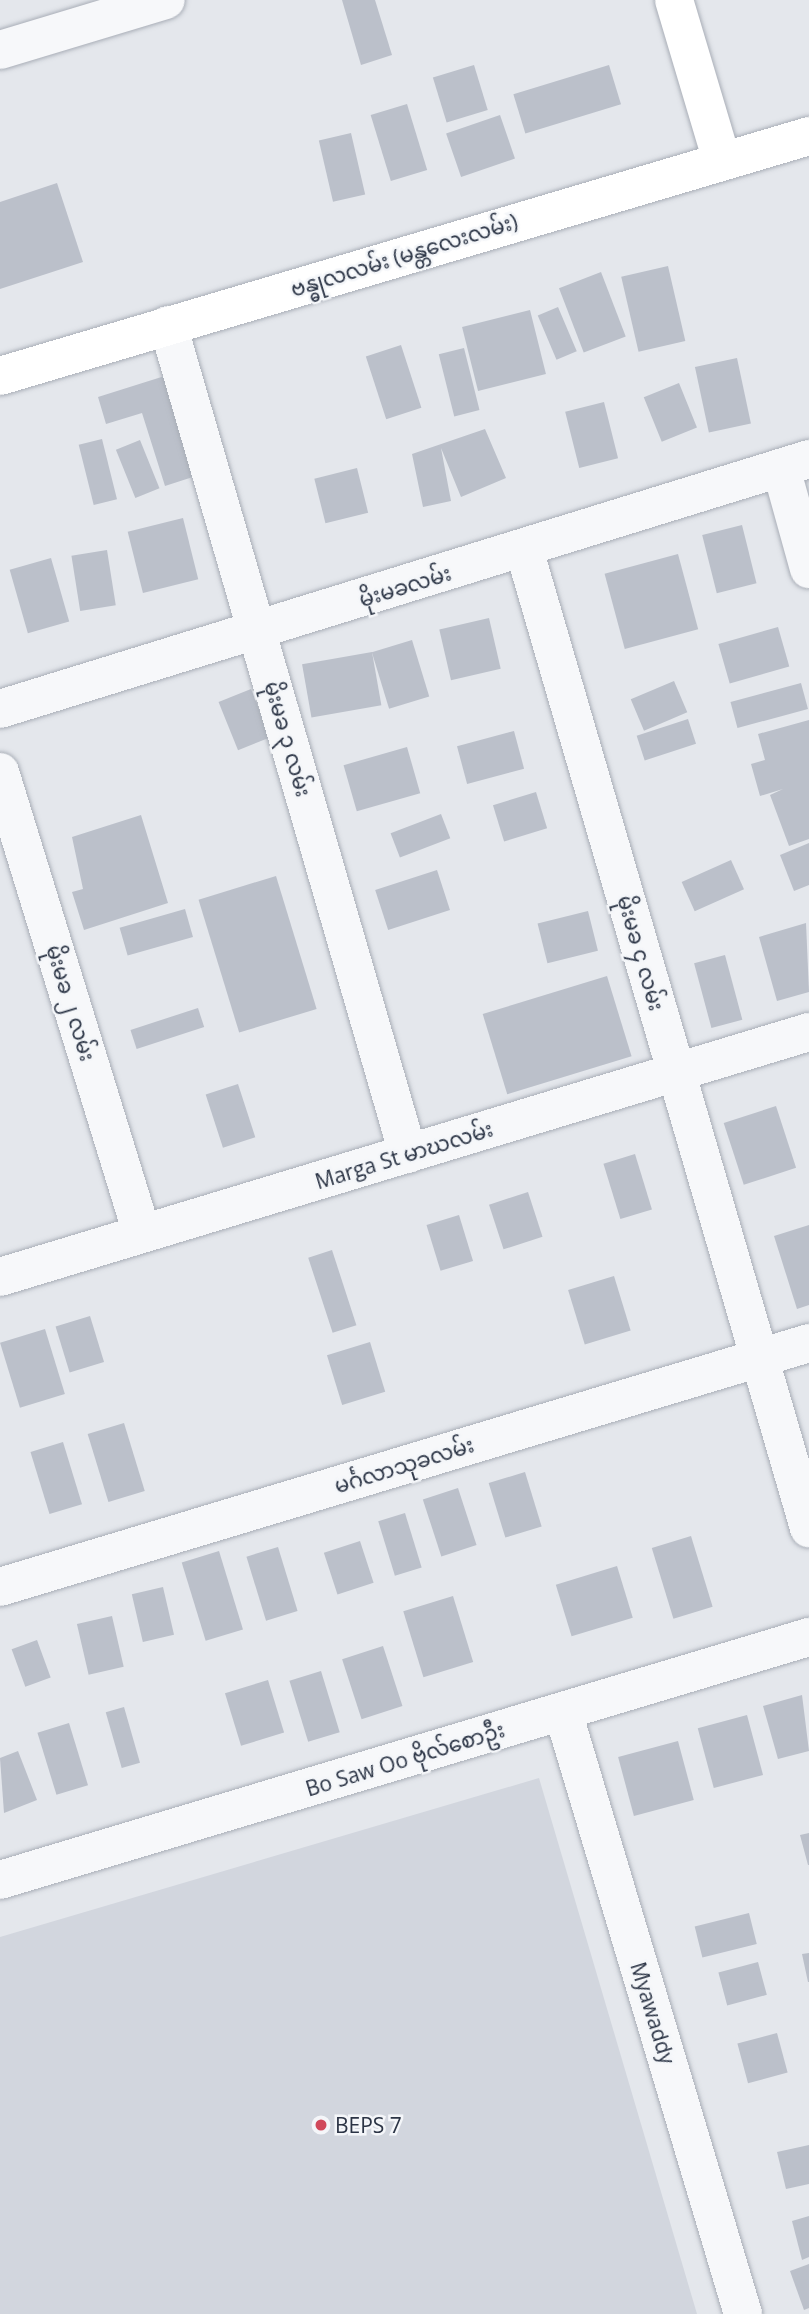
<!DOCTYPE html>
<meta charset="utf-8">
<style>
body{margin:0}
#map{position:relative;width:809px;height:2314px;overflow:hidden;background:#e4e7ec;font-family:"Open Sans","Noto Sans Myanmar",sans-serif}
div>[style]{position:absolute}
.built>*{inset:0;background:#d2d6de}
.building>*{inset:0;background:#bbc0ca;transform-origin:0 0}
.roads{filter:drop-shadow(0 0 2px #a9aeb7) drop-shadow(0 0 2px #a9aeb7)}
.street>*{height:38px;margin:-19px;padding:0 19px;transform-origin:19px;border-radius:19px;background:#f7f8fa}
.secondary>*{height:38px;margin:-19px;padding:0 19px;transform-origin:19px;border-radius:19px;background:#fff}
.dots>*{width:19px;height:19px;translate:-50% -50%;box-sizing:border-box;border:4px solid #f4f6f9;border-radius:50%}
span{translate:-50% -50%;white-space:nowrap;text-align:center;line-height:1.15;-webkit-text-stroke:5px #f4f6f9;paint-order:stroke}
.street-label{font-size:21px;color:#2b3445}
.poi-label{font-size:21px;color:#2b3445}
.left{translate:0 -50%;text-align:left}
</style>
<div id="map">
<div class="built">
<div style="clip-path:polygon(539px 1778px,697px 2314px,0 2314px,0 1937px)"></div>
</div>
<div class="building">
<div style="clip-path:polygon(342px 0,375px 0,392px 55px,361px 65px)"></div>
<div style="left:474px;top:65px;width:47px;height:43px;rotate:73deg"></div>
<div style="left:609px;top:65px;width:41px;height:100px;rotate:73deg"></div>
<div style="left:407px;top:104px;width:69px;height:38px;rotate:73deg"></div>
<div style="left:500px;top:115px;width:46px;height:57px;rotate:71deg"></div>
<div style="left:351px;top:133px;width:63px;height:33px;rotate:77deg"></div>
<div style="clip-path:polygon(57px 183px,83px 262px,0 289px,0 202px)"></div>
<div style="left:668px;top:266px;width:77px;height:48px;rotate:77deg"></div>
<div style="left:601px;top:272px;width:69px;height:45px;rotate:69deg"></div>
<div style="left:558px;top:307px;width:48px;height:22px;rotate:67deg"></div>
<div style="left:530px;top:310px;width:66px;height:70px;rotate:76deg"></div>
<div style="left:401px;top:345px;width:66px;height:37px;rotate:72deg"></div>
<div style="left:464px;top:348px;width:64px;height:26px;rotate:76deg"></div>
<div style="left:737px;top:358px;width:67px;height:43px;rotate:78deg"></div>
<div style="clip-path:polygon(171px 374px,202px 474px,165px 486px,142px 413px,106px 424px,98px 397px)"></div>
<div style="left:679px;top:383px;width:48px;height:38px;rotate:68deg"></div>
<div style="left:604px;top:402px;width:58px;height:40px;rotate:76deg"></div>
<div style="clip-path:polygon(485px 429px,506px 478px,461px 497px,441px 448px,451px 501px,423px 507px,412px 454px)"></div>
<div style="left:102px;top:439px;width:62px;height:24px;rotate:76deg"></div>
<div style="left:140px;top:440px;width:52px;height:26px;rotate:68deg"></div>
<div style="left:357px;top:468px;width:46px;height:44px;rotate:76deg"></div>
<div style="left:183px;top:518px;width:63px;height:57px;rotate:76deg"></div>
<div style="left:742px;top:525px;width:60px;height:41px;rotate:76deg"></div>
<div style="left:107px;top:550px;width:56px;height:36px;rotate:81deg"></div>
<div style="left:678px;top:554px;width:78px;height:76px;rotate:75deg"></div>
<div style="left:51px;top:558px;width:66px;height:43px;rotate:74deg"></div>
<div style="left:489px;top:618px;width:52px;height:51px;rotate:77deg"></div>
<div style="left:778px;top:627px;width:41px;height:62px;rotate:74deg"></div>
<div style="left:412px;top:640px;width:59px;height:42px;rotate:73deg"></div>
<div style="left:372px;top:652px;width:54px;height:71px;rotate:80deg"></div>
<div style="left:674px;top:681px;width:34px;height:47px;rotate:67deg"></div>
<div style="left:801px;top:683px;width:27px;height:73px;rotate:75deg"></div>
<div style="left:251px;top:689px;width:52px;height:35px;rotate:68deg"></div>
<div style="left:688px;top:719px;width:26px;height:54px;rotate:72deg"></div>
<div style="clip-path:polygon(809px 720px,809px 839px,789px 846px,770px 795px,783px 789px,760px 796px,751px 764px,765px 760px,758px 734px)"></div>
<div style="left:514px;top:731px;width:39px;height:59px;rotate:75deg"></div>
<div style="left:407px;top:747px;width:48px;height:66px;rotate:74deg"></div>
<div style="left:536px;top:792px;width:38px;height:45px;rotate:73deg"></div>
<div style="left:441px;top:814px;width:26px;height:54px;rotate:69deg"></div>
<div style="clip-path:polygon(141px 815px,168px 903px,84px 930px,72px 892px,83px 889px,72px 837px)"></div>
<div style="clip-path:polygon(809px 843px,809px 885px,794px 891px,780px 855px)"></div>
<div style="left:731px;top:860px;width:32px;height:54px;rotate:66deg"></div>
<div style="left:437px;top:870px;width:42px;height:65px;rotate:72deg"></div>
<div style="left:276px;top:876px;width:139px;height:81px;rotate:73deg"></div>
<div style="left:185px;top:909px;width:29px;height:68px;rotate:74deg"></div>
<div style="left:588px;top:911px;width:41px;height:52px;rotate:76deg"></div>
<div style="clip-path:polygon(806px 923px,809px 992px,777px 1001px,759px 937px)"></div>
<div style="left:725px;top:955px;width:67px;height:32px;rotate:75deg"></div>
<div style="left:607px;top:976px;width:84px;height:130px;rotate:73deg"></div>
<div style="left:198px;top:1008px;width:20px;height:71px;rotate:72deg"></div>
<div style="left:238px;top:1084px;width:56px;height:34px;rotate:72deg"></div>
<div style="left:776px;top:1106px;width:65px;height:55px;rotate:72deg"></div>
<div style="left:635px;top:1154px;width:58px;height:33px;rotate:73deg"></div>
<div style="left:528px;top:1192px;width:47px;height:41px;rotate:72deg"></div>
<div style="left:459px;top:1215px;width:48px;height:34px;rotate:73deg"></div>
<div style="clip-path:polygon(809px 1225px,809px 1305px,797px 1309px,774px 1236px)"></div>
<div style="left:332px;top:1250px;width:79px;height:25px;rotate:72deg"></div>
<div style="left:614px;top:1276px;width:57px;height:48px;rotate:73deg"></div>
<div style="left:90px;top:1316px;width:48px;height:36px;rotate:73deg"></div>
<div style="left:45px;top:1329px;width:68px;height:47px;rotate:73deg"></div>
<div style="left:370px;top:1342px;width:52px;height:45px;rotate:73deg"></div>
<div style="left:124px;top:1423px;width:71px;height:38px;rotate:73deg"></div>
<div style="left:63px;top:1442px;width:65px;height:34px;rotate:73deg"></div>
<div style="left:525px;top:1472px;width:57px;height:38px;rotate:73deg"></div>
<div style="left:458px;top:1488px;width:60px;height:37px;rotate:72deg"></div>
<div style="left:405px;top:1513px;width:57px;height:28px;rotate:73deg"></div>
<div style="left:691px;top:1536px;width:74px;height:41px;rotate:73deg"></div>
<div style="left:360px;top:1541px;width:44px;height:38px;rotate:72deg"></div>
<div style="left:278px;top:1547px;width:67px;height:33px;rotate:73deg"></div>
<div style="left:219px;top:1551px;width:82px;height:39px;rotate:73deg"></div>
<div style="left:617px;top:1566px;width:54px;height:64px;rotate:73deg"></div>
<div style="left:163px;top:1587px;width:49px;height:32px;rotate:77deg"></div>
<div style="left:453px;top:1596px;width:69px;height:52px;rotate:73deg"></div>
<div style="left:112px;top:1616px;width:52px;height:36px;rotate:77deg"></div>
<div style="left:37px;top:1640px;width:40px;height:27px;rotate:70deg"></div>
<div style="left:383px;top:1646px;width:63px;height:43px;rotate:72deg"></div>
<div style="left:321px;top:1671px;width:64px;height:33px;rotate:73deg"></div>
<div style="left:268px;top:1680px;width:55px;height:45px;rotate:73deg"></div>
<div style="clip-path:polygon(802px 1695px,809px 1751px,778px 1759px,763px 1706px)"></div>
<div style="left:124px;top:1707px;width:58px;height:19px;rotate:74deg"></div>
<div style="left:747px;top:1715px;width:62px;height:51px;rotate:75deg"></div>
<div style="left:69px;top:1723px;width:65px;height:33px;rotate:73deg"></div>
<div style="left:678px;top:1741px;width:61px;height:62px;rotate:75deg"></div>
<div style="clip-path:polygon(18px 1751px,37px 1800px,4px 1813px,0 1758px)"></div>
<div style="clip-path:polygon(809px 1833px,809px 1865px,808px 1865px,800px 1835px)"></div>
<div style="left:749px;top:1913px;width:32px;height:56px;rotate:76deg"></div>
<div style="clip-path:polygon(809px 1953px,809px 1982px,808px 1982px,802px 1954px)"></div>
<div style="left:758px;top:1962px;width:34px;height:41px;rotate:75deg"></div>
<div style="left:777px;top:2033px;width:41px;height:41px;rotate:75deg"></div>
<div style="clip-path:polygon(809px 2145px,809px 2184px,786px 2189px,777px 2152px)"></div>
<div style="clip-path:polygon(809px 2216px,809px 2257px,802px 2260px,792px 2221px)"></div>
<div style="clip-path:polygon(809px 2264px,809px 2308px,804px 2310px,790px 2271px)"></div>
</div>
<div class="roads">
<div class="street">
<div style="left:0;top:50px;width:173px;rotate:-16.8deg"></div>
<div style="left:168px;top:325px;width:863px;rotate:73.85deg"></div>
<div style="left:781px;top:468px;width:105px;rotate:74.5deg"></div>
<div style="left:524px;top:549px;width:1020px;rotate:73.77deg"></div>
<div style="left:0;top:709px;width:847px;rotate:-17.17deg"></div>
<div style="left:0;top:772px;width:483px;rotate:72.9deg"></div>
<div style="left:0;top:1277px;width:845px;rotate:-16.85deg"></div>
<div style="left:0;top:1587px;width:845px;rotate:-16.78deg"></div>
<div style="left:563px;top:1712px;width:628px;rotate:73.35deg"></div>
<div style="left:0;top:1880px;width:845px;rotate:-16.72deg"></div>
</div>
<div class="secondary">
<div style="left:674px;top:0;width:168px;rotate:73.4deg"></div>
<div style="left:0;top:376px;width:844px;rotate:-16.52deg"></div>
</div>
</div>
<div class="dots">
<div style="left:321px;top:2125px;background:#d1495b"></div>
</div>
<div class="street-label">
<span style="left:404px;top:255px;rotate:-17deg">ဗန္ဓုလလမ်း (မန္တလေးလမ်း)</span>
<span style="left:405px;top:586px;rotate:-17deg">မိုးမခလမ်း</span>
<span style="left:288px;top:739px;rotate:74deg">မိုးမခ ၃ လမ်း</span>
<span style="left:641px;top:953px;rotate:74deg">မိုးမခ ၄ လမ်း</span>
<span style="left:71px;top:1003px;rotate:73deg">မိုးမခ ၂ လမ်း</span>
<span style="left:404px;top:1155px;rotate:-17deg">Marga St မာဃလမ်း</span>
<span style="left:404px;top:1465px;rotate:-17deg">မင်္ဂလာသုခလမ်း</span>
<span style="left:405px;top:1759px;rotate:-17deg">Bo Saw Oo ဗိုလ်စောဦး</span>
<span style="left:653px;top:2013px;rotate:73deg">Myawaddy</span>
</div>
<div class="poi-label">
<span class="left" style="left:335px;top:2125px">BEPS 7</span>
</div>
</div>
